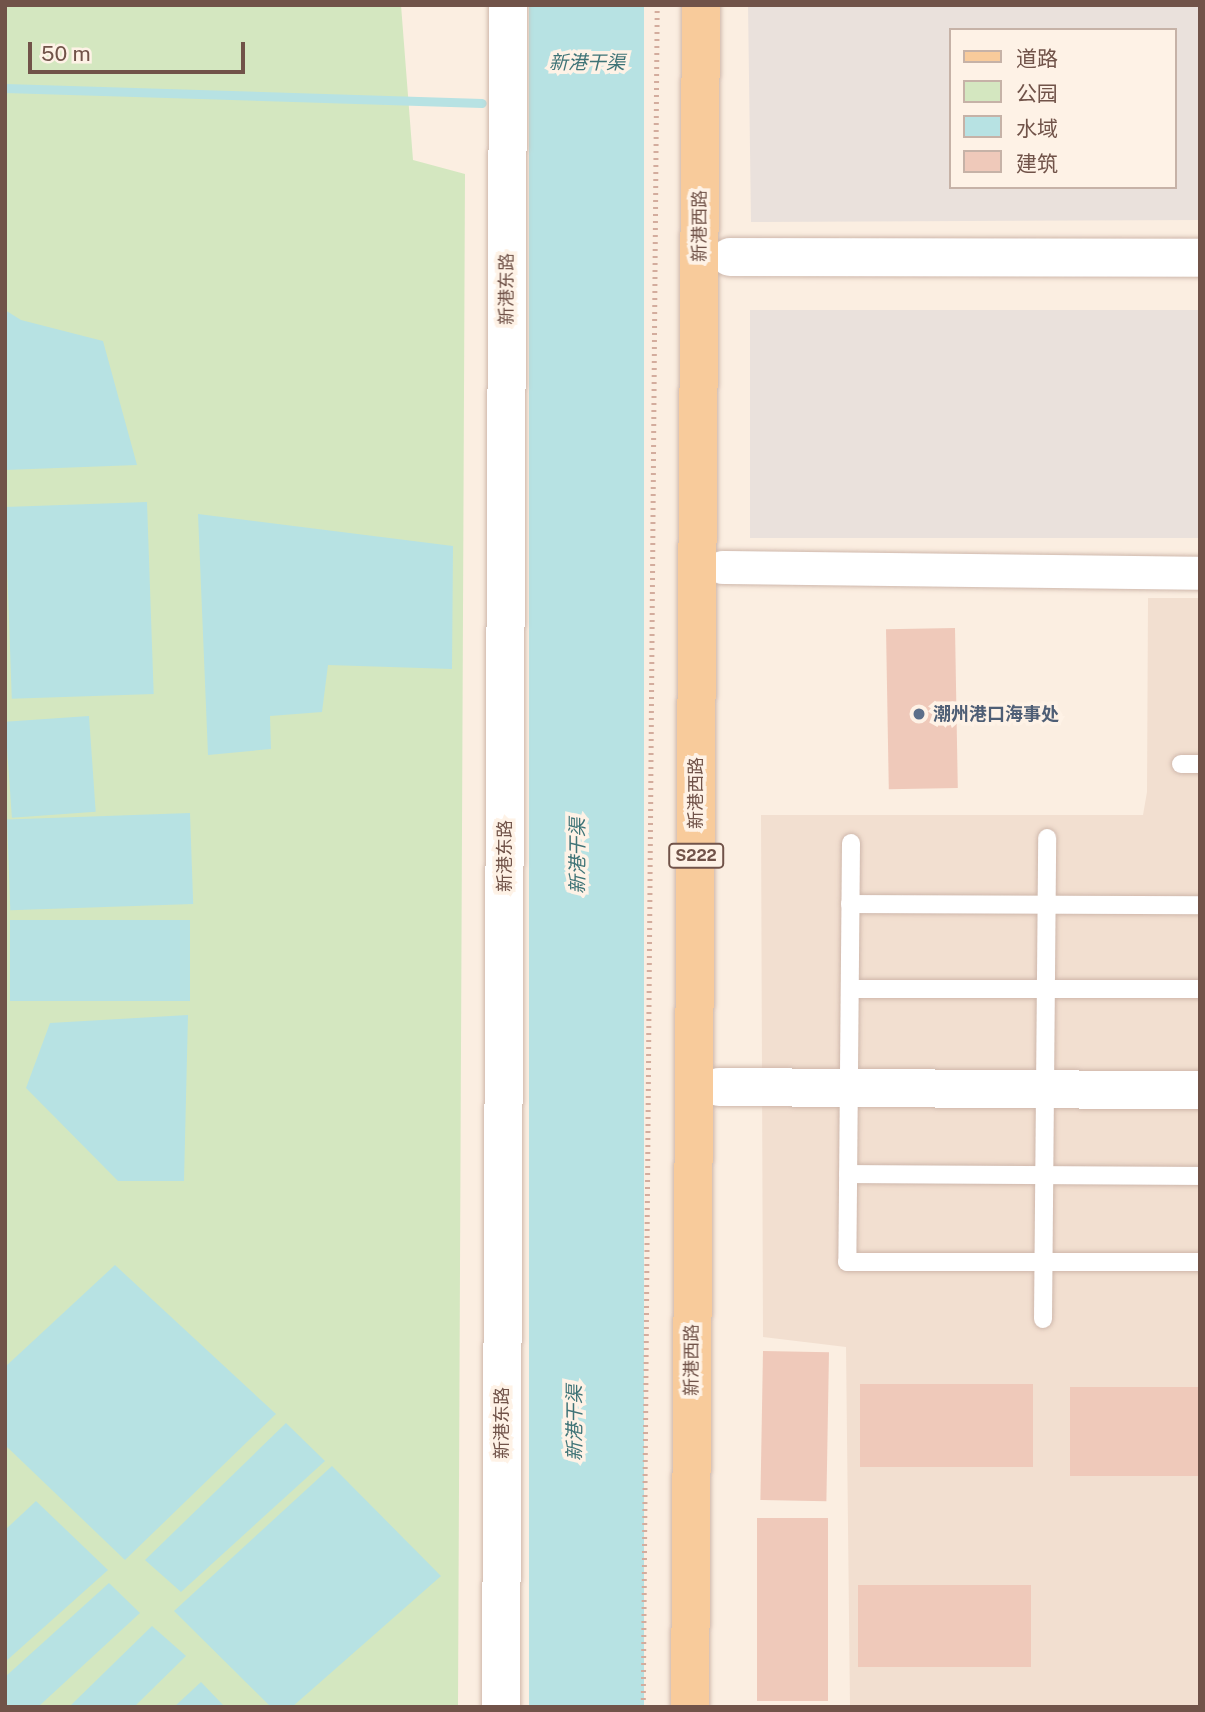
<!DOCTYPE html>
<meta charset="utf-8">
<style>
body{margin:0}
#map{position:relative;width:1205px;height:1712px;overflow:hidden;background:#fbeee1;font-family:"Public Sans","Noto Sans SC",sans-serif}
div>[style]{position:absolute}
.residential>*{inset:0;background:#f2dfd0}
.industrial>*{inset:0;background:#eae1dc;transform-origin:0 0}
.green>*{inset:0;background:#d4e7c0}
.water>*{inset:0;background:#b7e2e3;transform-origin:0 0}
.stream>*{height:9px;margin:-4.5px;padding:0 4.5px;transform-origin:4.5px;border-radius:4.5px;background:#b7e2e3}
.building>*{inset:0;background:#efc9ba;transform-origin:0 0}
.path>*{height:4.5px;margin-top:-2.25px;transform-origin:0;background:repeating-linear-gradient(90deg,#d3ac9d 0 2px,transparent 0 7px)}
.roads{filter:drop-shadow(0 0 2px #ceb7ab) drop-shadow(0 0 2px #ceb7ab)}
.lane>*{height:18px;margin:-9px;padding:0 9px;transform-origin:9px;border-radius:9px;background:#fff}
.street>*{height:33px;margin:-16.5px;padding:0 16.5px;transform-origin:16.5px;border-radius:16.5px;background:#fff}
.secondary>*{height:38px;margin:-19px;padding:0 19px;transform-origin:19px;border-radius:19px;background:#fff}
.primary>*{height:38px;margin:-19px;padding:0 19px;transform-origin:19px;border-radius:19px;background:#f8cb9b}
.dots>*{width:19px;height:19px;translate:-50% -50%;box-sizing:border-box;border:4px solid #fef2e6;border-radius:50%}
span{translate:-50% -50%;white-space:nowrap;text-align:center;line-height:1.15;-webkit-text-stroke:7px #fef2e6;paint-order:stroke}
.shield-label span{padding:2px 5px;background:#fef2e6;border:2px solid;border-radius:5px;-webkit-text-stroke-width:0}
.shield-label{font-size:16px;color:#715349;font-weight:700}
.street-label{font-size:18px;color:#715349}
.service-label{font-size:18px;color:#4e5e75;font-weight:700}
.left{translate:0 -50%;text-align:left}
.water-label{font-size:19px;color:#3e7376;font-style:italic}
.frame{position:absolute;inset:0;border:7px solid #715349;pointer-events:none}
.legend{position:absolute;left:949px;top:28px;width:228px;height:161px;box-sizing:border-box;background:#fef2e6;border:2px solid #c6b2a7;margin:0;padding:9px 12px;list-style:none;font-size:21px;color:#715349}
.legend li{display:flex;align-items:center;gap:14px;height:35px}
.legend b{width:35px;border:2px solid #c6b2a7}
.scale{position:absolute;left:28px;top:42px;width:217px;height:32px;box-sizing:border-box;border:4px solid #715349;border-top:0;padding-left:9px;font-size:21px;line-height:24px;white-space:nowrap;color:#715349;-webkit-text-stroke:5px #fef2e6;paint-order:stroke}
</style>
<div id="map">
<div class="residential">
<div style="clip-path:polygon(1148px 598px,1200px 598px,1200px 1707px,850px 1707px,846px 1347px,763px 1337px,761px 815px,1143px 815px,1147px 792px)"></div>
</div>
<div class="industrial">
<div style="clip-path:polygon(evenodd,748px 5px,1200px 5px,1200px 220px,751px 222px,748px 5px,951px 30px,1175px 30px,1175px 187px,951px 187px,951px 30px)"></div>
<div style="left:1200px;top:310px;width:228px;height:450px;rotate:90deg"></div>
</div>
<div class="green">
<div style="clip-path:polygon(5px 5px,401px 5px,413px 160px,465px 174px,458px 1707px,5px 1707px)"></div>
</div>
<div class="water">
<div style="left:529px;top:5px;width:115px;height:1702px"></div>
<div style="clip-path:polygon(5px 310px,21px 320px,103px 341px,137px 465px,5px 470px)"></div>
<div style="left:147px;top:502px;width:192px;height:142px;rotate:88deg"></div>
<div style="clip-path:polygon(198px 514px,453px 546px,452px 669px,328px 665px,322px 712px,270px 716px,271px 749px,208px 755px)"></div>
<div style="left:89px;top:716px;width:96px;height:84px;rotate:86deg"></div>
<div style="left:190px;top:813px;width:91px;height:183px;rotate:88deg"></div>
<div style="left:190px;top:920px;width:81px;height:180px;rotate:90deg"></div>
<div style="clip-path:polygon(188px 1015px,184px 1181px,118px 1181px,26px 1088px,50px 1023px)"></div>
<div style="clip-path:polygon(115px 1265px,276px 1414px,125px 1560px,5px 1445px,5px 1367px)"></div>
<div style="clip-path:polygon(286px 1423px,325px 1461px,181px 1592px,145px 1560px)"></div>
<div style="clip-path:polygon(332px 1466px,441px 1576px,292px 1707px,271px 1707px,174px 1611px)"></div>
<div style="clip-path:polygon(36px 1501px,108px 1570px,5px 1662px,5px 1530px)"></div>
<div style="clip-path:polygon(109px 1583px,140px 1613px,38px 1707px,5px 1707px,5px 1677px)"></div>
<div style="clip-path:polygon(152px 1626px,186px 1656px,134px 1707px,69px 1707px)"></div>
<div style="clip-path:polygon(201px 1682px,225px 1707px,174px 1707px)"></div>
</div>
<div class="stream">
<div style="left:5px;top:88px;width:477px;rotate:1.8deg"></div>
</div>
<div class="building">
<div style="left:955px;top:628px;width:160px;height:69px;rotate:89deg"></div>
<div style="left:763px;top:1351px;width:66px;height:149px;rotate:1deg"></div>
<div style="left:860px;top:1384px;width:173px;height:83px"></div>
<div style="left:1200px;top:1387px;width:89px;height:130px;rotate:90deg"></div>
<div style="left:828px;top:1518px;width:183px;height:71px;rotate:90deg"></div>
<div style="left:1031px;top:1585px;width:82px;height:173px;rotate:90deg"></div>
</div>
<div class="path">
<div style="left:643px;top:1707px;width:1702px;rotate:-89.53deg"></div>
</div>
<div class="roads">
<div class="lane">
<div style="left:1181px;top:764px;width:19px"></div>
<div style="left:851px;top:843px;width:419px;rotate:90.5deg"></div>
<div style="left:847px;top:1262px;width:353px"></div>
<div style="left:850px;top:904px;width:350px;rotate:0.2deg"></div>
<div style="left:850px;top:989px;width:350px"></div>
<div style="left:848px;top:1174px;width:352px;rotate:0.3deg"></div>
<div style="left:1043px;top:1319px;width:481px;rotate:-89.5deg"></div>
</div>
<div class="street">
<div style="left:722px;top:567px;width:478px;rotate:0.7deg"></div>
</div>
<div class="secondary">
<div style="left:730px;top:257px;width:470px;rotate:0.1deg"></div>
<div style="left:719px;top:1087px;width:481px;rotate:0.4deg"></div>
<div style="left:501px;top:1707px;width:1702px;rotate:-89.76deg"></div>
</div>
<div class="primary">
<div style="left:690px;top:1707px;width:1702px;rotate:-89.63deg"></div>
</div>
</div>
<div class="dots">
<div style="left:919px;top:714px;background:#5c6f8a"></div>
</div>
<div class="shield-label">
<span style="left:696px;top:856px">S222</span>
</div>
<div class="street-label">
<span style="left:700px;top:226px;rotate:-90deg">新港西路</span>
<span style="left:507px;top:289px;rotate:-90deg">新港东路</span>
<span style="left:696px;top:793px;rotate:-90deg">新港西路</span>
<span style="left:505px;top:856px;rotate:-90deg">新港东路</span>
<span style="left:692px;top:1360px;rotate:-90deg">新港西路</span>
<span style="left:502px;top:1423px;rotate:-90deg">新港东路</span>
</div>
<div class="service-label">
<span class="left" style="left:933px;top:714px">潮州港口海事处</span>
</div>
<div class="water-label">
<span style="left:587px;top:63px">新港干渠</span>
<span style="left:578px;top:856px;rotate:-90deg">新港干渠</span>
<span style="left:575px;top:1423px;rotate:-90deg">新港干渠</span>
</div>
<div class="frame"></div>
<ul class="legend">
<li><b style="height:9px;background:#f8cb9b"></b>道路</li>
<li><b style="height:19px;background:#d4e7c0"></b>公园</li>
<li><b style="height:19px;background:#b7e2e3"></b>水域</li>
<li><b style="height:19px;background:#efc9ba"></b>建筑</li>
</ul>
<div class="scale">50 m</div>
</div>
